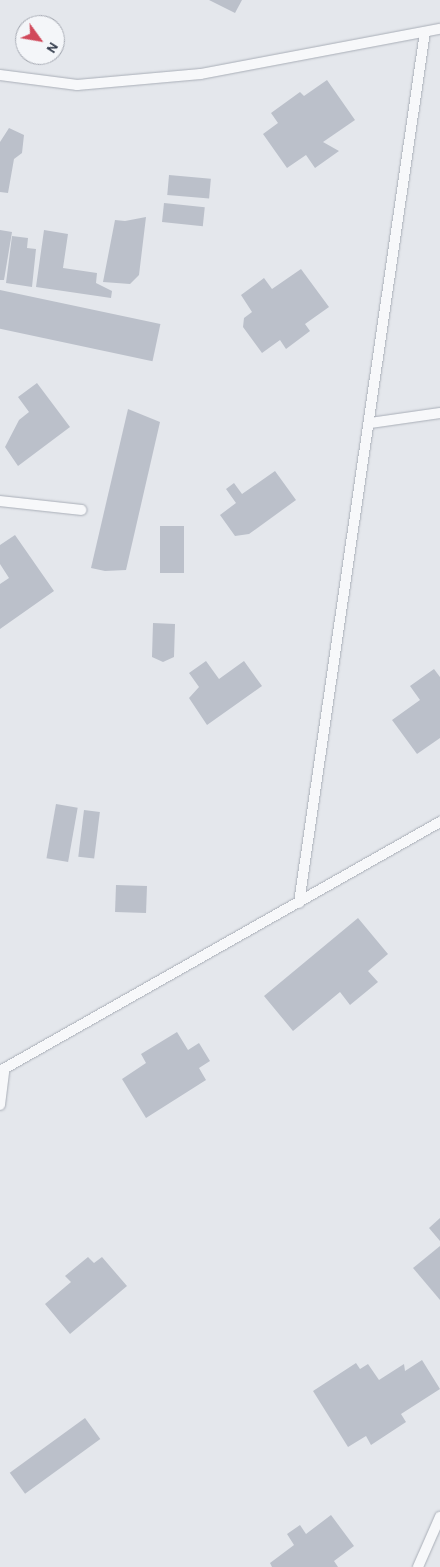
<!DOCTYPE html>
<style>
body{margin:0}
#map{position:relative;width:440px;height:1567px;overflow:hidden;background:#e4e7ec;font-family:Karla,sans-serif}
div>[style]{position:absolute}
.building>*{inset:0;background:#bbc0ca;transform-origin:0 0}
.roads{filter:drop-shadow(0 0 1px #a9aeb7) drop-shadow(0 0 1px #a9aeb7)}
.lane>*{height:10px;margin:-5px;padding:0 5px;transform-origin:5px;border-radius:5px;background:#f7f8fa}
span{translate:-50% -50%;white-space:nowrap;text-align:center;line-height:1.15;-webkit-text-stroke:4px #f4f6f9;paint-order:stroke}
.north{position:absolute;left:15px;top:15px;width:50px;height:50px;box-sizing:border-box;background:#f4f6f9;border:1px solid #a4a8b1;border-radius:50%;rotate:122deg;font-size:14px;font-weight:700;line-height:20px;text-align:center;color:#2b3445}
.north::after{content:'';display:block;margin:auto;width:18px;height:22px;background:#d1495b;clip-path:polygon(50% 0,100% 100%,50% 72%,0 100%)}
</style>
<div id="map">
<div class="building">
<div style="clip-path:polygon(209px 0,242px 0,235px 13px)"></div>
<div style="clip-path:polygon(327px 80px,355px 120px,323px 142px,339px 151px,315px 168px,306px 155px,287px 168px,263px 134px,278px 123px,271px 113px,300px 92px,304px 96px)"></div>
<div style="clip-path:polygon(9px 128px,24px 135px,22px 153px,14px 159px,8px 193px,0 192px,0 142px)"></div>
<div style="left:169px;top:175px;width:42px;height:20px;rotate:5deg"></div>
<div style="left:164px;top:203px;width:41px;height:19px;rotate:6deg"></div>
<div style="clip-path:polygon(146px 217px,139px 275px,130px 284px,103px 282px,115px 220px,125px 221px)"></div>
<div style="clip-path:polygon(0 230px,12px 232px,4px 280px,0 280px)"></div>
<div style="clip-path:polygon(44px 230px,68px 234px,63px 268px,97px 273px,96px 283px,112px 291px,111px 298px,36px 287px)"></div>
<div style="clip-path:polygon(12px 236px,28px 238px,27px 248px,36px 249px,32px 287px,6px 283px)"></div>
<div style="clip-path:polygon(301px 269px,329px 307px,305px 324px,310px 331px,286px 349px,280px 340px,262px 353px,243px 327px,244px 318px,252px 312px,241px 295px,264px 278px,272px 289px)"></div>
<div style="left:0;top:290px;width:164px;height:38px;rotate:12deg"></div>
<div style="clip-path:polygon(37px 383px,70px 427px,18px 466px,5px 447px,19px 420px,29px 412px,18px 397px)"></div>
<div style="clip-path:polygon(128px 409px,160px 422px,126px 570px,105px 571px,91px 568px)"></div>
<div style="clip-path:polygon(275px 471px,296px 500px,249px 534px,235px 536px,220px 515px,236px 503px,226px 489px,234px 483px,242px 494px)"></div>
<div style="left:160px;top:526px;width:24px;height:47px"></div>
<div style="clip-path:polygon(15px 535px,54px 591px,0 629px,0 584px,9px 578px,0 564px,0 545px)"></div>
<div style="clip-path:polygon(153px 623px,175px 624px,174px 657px,163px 662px,152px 657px)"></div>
<div style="clip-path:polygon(206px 661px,219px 679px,244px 661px,262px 686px,207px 725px,189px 698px,199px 687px,189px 673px)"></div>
<div style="clip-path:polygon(434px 669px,440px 677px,440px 738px,417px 754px,392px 720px,420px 700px,410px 686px)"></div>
<div style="left:56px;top:804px;width:22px;height:55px;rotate:10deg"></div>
<div style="left:84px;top:810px;width:16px;height:47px;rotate:7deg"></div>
<div style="left:116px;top:885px;width:31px;height:27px;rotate:2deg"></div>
<div style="clip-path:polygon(358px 918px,388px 954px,368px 971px,378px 982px,350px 1005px,340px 992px,293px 1031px,264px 996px)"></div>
<div style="clip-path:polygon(177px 1032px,188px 1050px,199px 1043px,210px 1061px,199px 1068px,206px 1080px,146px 1118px,122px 1079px,146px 1063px,141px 1054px)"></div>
<div style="clip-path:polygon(440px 1218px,440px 1241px,429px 1228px)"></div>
<div style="clip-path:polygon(440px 1246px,440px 1300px,413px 1268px)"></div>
<div style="clip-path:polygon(88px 1257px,94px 1263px,102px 1257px,127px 1286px,70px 1334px,45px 1304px,71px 1282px,65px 1276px)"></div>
<div style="clip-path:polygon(422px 1360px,440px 1389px,401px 1414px,406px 1422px,371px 1445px,366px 1436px,348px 1447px,313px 1391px,356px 1363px,360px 1369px,368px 1364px,379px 1380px,404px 1364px,405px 1371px)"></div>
<div style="left:85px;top:1418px;width:26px;height:93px;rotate:54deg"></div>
<div style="clip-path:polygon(331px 1515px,354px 1546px,334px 1561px,338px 1567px,272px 1567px,270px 1563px,294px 1545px,287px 1534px,300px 1525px,306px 1534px)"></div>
</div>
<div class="roads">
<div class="lane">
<div style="left:0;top:75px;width:78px;rotate:7.4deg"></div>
<div style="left:77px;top:85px;width:124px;rotate:-5.1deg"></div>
<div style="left:201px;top:74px;width:243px;rotate:-10.7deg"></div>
<div style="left:370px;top:423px;width:71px;rotate:-8.1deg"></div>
<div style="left:0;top:501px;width:82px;rotate:6.3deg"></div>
<div style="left:299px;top:903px;width:880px;rotate:-81.77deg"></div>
<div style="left:0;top:1071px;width:506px;rotate:-29.51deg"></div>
<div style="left:0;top:1105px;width:35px;rotate:-83deg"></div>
<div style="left:418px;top:1567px;width:55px;rotate:-66.3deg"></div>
</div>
</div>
<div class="north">N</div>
</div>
